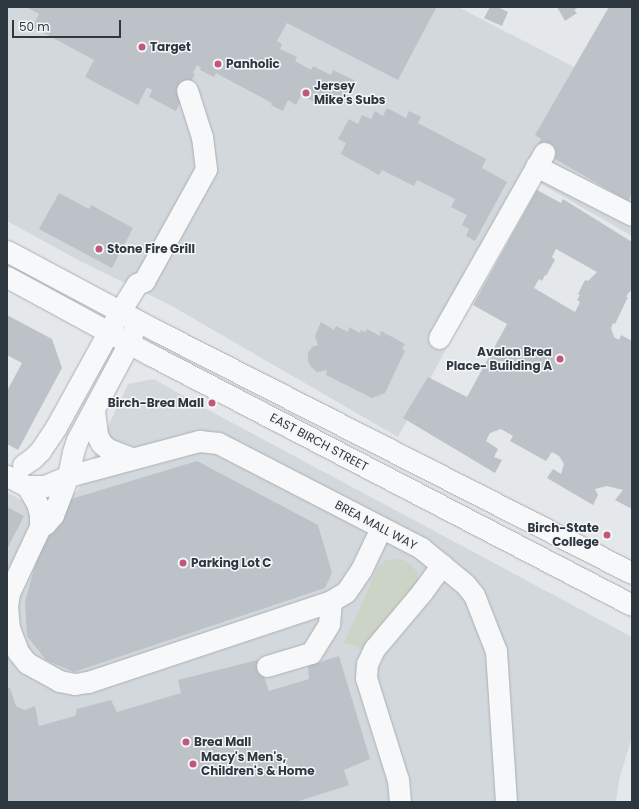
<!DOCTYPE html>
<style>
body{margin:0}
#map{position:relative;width:639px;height:809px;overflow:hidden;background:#e5e8eb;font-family:Poppins,sans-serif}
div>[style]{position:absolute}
.built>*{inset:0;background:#d3d8dc}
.green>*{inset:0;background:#ccd4c7}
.building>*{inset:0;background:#bcc2c7}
.roads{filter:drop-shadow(0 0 1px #aab0b5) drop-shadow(0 0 1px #aab0b5)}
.minor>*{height:21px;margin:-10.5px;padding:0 10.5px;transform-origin:10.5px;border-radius:10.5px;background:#f7f8f9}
.dots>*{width:11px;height:11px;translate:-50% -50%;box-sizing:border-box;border:2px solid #f4f6f8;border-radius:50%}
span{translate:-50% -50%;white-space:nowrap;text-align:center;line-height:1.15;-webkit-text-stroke:3px #f4f6f8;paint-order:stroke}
.poi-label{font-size:12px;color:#2e3841;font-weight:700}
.left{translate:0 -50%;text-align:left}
.right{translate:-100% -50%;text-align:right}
.street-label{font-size:12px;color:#2e3841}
.frame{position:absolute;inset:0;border:8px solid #2e3841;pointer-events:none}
.scale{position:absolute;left:12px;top:20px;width:109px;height:18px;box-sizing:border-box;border:2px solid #2e3841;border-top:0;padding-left:5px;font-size:12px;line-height:14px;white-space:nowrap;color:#2e3841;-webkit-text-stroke:3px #f4f6f8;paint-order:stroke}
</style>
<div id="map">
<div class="built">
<div style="clip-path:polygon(7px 7px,458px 7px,574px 67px,609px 7px,632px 7px,632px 236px,538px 182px,398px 437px,170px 305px,80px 261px,7px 221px)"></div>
<div style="clip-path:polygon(154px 379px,201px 406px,632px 637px,632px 737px,619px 780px,616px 802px,7px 802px,7px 492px,26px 503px,77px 492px,128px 384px)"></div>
</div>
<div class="green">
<div style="clip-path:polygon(394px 559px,404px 560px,411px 565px,417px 572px,418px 583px,361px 650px,354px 645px,344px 643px,378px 567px,385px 560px)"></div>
</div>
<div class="building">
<div style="clip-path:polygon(26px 7px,434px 7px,436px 8px,398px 80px,287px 23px,277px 41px,282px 44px,280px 49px,297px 57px,295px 61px,311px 70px,313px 66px,331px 75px,333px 70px,356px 81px,344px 104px,324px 93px,318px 104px,301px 95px,296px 105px,288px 100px,283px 111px,271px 105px,272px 103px,216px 73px,214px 77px,200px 70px,201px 68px,197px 65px,193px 73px,195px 74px,176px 111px,149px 97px,152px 90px,147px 87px,138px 105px,85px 77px,94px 60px,33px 27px,39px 14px)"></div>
<div style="clip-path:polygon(490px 7px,498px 7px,508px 12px,502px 26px,484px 18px)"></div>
<div style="clip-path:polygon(557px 7px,579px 7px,574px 10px,577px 13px,565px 21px)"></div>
<div style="clip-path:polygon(609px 7px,632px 7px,632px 193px,628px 201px,536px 148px,541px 139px,535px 135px)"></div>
<div style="clip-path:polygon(387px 108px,406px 118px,409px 111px,421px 117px,418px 123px,486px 159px,482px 168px,507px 182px,475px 241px,466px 236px,469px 229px,462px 225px,467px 215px,451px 207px,455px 199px,417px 180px,414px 186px,382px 170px,379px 175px,341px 154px,346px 143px,338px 139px,349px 119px,358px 124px,362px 115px,371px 119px,375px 111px,383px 116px)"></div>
<div style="clip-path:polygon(evenodd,537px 190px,561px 203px,563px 199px,632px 242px,632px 291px,629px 292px,626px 297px,628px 297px,615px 324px,613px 323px,611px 328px,614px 337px,619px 340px,621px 335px,632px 341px,632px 509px,615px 500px,623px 490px,607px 486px,595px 489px,598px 495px,593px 505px,547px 478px,553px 469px,561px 474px,564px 464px,559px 456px,552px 452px,546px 461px,510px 441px,513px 436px,501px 429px,490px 433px,486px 441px,498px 449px,494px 457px,502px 460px,495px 473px,403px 418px,428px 377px,467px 397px,507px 324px,473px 305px,537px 190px,556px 249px,597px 272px,588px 281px,585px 280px,578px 294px,580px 295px,577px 300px,580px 302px,575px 312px,534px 288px,539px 279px,542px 281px,545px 275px,546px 276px,555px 260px,552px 257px,556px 249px)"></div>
<div style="clip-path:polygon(59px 193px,89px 209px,91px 205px,133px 228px,112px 268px,39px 229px)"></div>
<div style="clip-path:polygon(7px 315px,52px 339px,62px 368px,18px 450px,7px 444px,7px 391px,22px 363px,7px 355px)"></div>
<div style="clip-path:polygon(321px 322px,334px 330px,336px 326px,348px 332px,349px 327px,360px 333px,361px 330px,365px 332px,367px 329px,380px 336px,381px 331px,405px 344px,402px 349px,405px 351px,385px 393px,372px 398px,326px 375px,327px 370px,317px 372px,311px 367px,308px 361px,308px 353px,312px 347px,318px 345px,315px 336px)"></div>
<div style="clip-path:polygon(197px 461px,318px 525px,332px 573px,325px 588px,74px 672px,46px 660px,27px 636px,25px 601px,39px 552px,71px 499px)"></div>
<div style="clip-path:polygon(7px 507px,24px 516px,7px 549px)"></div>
<div style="clip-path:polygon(339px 656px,370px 759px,344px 770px,349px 785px,296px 802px,7px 802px,7px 687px,10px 688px,16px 706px,25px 710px,35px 706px,39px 726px,75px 716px,77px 709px,111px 700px,117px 712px,181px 693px,178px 680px,258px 660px,269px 691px,309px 679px,308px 666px)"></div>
</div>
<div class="roads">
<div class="minor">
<div style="left:536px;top:166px;width:108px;rotate:27deg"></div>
<div style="left:7px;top:251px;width:170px;rotate:28.1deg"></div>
<div style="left:157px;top:331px;width:533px;rotate:27deg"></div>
<div style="left:7px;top:277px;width:162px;rotate:28.5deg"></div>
<div style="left:149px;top:354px;width:544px;rotate:27.46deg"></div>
<div style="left:439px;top:338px;width:213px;rotate:-60.4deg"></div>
<div style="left:94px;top:410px;width:25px;rotate:83deg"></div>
<div style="left:97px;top:435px;width:9px;rotate:63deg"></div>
<div style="left:101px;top:443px;width:9px;rotate:41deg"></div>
<div style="left:108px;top:449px;width:26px;rotate:21deg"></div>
<div style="left:23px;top:465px;width:12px;rotate:-35deg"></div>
<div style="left:33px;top:458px;width:10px;rotate:-45deg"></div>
<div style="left:40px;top:451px;width:29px;rotate:-56deg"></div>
<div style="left:56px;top:427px;width:132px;rotate:-61.1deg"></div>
<div style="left:120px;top:311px;width:32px;rotate:-58deg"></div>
<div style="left:137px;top:284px;width:8px;rotate:-23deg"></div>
<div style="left:144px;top:281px;width:128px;rotate:-61deg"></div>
<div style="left:206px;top:169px;width:32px;rotate:-97deg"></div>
<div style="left:202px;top:137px;width:49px;rotate:-107.7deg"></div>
<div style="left:7px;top:476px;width:22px;rotate:27deg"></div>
<div style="left:27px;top:486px;width:18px"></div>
<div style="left:45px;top:486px;width:25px;rotate:-23deg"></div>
<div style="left:68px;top:476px;width:136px;rotate:-15deg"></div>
<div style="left:199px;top:441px;width:19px;rotate:6deg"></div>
<div style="left:218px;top:443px;width:229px;rotate:27.3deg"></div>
<div style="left:421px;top:548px;width:57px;rotate:39.3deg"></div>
<div style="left:465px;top:584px;width:14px;rotate:51deg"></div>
<div style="left:474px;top:595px;width:60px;rotate:68.6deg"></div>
<div style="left:496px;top:651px;width:151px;rotate:86.2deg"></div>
<div style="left:27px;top:486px;width:20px;rotate:60deg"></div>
<div style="left:37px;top:503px;width:11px;rotate:75deg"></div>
<div style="left:40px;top:514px;width:13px;rotate:90deg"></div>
<div style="left:40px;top:527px;width:73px;rotate:115.2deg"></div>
<div style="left:9px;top:593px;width:13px;rotate:99deg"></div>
<div style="left:7px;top:606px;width:22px;rotate:85deg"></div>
<div style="left:9px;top:628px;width:26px;rotate:69deg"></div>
<div style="left:18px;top:652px;width:14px;rotate:51deg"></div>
<div style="left:27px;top:663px;width:37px;rotate:29deg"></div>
<div style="left:59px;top:681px;width:16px;rotate:11deg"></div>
<div style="left:75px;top:684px;width:13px;rotate:-9deg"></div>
<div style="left:88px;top:682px;width:256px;rotate:-18.4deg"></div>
<div style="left:331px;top:601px;width:17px;rotate:-31deg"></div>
<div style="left:346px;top:592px;width:27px;rotate:-56deg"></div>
<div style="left:361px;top:570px;width:47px;rotate:-64.5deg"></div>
<div style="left:40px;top:527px;width:6px;rotate:-31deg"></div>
<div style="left:45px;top:524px;width:12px;rotate:-48deg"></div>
<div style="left:53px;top:515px;width:42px;rotate:-69deg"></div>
<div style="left:68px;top:476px;width:25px;rotate:-78deg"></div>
<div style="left:73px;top:452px;width:13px;rotate:-72deg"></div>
<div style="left:77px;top:440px;width:110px;rotate:-61.8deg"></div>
<div style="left:129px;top:343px;width:15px;rotate:-70deg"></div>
<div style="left:267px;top:666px;width:46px;rotate:-16.5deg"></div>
<div style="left:311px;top:653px;width:34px;rotate:-58deg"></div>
<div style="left:329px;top:624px;width:23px;rotate:-85deg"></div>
<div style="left:400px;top:802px;width:22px;rotate:-95deg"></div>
<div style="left:398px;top:780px;width:107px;rotate:-107.4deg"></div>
<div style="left:366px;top:678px;width:14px;rotate:-86deg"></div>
<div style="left:367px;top:664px;width:17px;rotate:-65deg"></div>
<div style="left:374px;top:649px;width:75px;rotate:-49.9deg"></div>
<div style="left:422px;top:592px;width:34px;rotate:-54deg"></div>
</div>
</div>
<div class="dots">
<div style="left:142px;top:47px;background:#c05979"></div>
<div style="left:218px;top:64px;background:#c05979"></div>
<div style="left:306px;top:93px;background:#c05979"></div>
<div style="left:99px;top:249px;background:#c05979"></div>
<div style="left:560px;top:359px;background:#c05979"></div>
<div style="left:212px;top:403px;background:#c05979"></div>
<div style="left:607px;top:535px;background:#c05979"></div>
<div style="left:183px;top:563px;background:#c05979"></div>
<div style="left:186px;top:742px;background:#c05979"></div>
<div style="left:193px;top:764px;background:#c05979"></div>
</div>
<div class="poi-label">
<span class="left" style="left:150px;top:47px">Target</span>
<span class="left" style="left:226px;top:64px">Panholic</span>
<span class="left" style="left:314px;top:93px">Jersey<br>Mike's Subs</span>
<span class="left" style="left:107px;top:249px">Stone Fire Grill</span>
<span class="right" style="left:552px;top:359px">Avalon Brea<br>Place- Building A</span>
<span class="right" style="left:204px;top:403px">Birch-Brea Mall</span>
<span class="right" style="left:599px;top:535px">Birch-State<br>College</span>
<span class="left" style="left:191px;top:563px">Parking Lot C</span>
<span class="left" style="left:194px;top:742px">Brea Mall</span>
<span class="left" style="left:201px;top:764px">Macy's Men's,<br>Children's &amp; Home</span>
</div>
<div class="street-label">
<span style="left:319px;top:442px;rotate:28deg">EAST BIRCH STREET</span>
<span style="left:376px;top:525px;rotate:28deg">BREA MALL WAY</span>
</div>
<div class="frame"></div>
<div class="scale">50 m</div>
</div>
